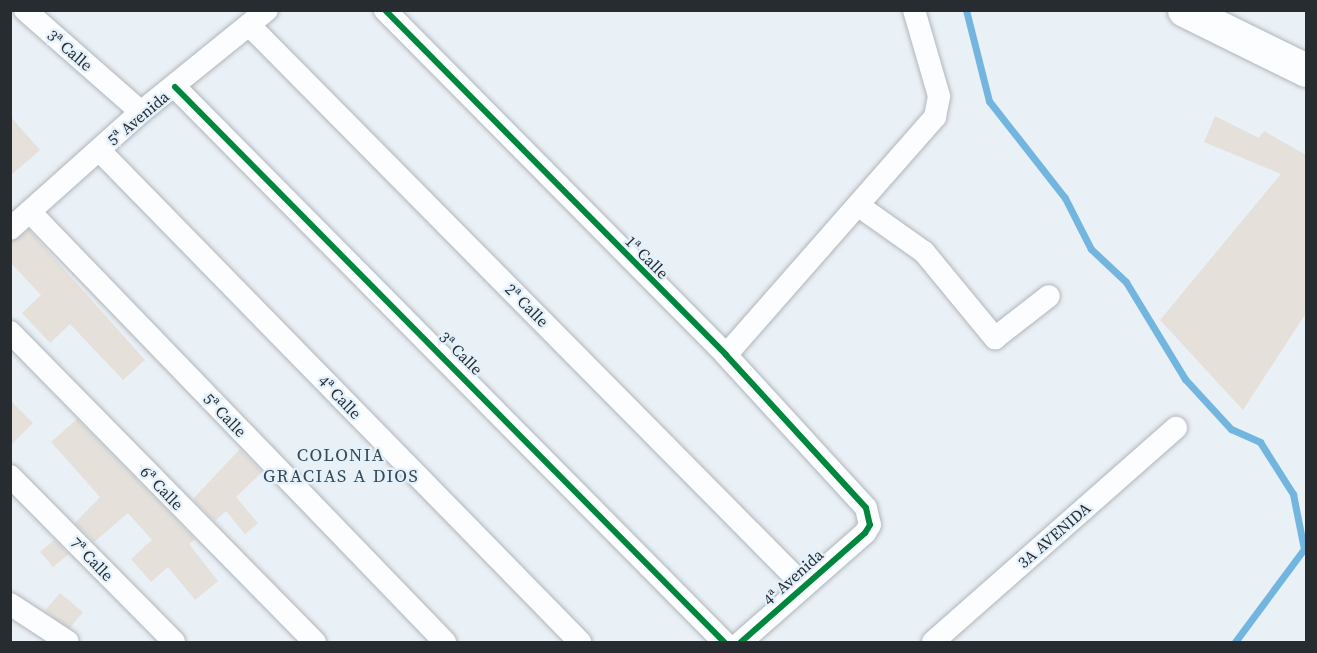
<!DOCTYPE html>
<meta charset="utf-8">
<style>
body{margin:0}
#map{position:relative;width:1317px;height:653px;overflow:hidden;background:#e9f0f6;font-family:"Source Serif 4",serif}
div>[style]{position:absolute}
.stream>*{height:7px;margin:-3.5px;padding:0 3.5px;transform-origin:3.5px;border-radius:3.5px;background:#72b6e0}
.building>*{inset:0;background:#e5e0da;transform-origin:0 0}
.roads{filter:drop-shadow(0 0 2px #b0b6bb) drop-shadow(0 0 2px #b0b6bb)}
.street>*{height:22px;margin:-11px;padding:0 11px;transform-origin:11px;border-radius:11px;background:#fcfdfe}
.primary>*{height:33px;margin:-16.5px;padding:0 16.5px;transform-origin:16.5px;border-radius:16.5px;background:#fcfdfe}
.cycleway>*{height:6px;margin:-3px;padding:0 3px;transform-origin:3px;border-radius:3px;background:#00873e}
span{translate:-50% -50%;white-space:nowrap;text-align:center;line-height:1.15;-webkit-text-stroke:4.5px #e3f1fc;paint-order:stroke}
.street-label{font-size:16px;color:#272c30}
.neighbourhood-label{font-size:18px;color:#3c4851;letter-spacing:1.5px}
.frame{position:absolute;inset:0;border:12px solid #272c30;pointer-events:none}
</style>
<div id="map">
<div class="stream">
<div style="left:966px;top:10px;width:94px;rotate:75.8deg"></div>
<div style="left:989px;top:101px;width:123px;rotate:51.9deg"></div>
<div style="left:1065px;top:198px;width:57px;rotate:63deg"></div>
<div style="left:1091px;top:249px;width:48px;rotate:43.3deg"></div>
<div style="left:1126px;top:282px;width:114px;rotate:58.7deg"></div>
<div style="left:1185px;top:379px;width:68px;rotate:47.4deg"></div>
<div style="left:1231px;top:429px;width:32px;rotate:24deg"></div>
<div style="left:1260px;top:442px;width:62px;rotate:57.6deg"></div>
<div style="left:1293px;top:494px;width:56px;rotate:78.7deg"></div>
<div style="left:1304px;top:549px;width:116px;rotate:126.6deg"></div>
</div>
<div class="building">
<div style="clip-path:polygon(10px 116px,40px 150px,10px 176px)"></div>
<div style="clip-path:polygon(1215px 116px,1259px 138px,1264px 131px,1306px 155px,1306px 313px,1243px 410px,1160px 320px,1281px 174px,1204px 142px)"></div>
<div style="clip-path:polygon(29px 230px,145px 360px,123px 380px,70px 324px,50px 343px,22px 313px,41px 295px,10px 262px,10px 242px)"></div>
<div style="clip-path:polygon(10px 400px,33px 423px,10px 446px)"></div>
<div style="clip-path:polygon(77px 419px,195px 539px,189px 544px,218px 581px,195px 600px,168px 567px,151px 582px,131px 559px,152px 540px,128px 513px,94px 542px,75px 523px,100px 497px,51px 442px)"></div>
<div style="clip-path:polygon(240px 449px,262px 472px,236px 497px,258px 523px,245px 534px,226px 511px,215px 521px,193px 499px)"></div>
<div style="clip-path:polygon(54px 540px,69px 554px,53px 567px,40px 552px)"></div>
<div style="left:60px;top:593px;width:30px;height:23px;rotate:40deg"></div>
</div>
<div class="roads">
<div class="street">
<div style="left:25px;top:10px;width:154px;rotate:41.3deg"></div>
<div style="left:385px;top:10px;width:485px;rotate:45.3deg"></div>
<div style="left:726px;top:355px;width:207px;rotate:47.5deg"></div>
<div style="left:866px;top:508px;width:17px;rotate:77deg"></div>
<div style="left:870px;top:525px;width:9px;rotate:122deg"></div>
<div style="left:865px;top:533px;width:165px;rotate:138.7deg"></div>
<div style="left:250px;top:26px;width:786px;rotate:45.31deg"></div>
<div style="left:175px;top:87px;width:781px;rotate:45.31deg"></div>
<div style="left:100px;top:151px;width:687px;rotate:45.65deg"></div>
<div style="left:859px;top:206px;width:80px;rotate:35.3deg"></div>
<div style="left:924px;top:252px;width:112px;rotate:50.5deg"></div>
<div style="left:995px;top:338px;width:68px;rotate:-37.9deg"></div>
<div style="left:30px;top:212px;width:598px;rotate:46.02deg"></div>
<div style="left:10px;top:229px;width:176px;rotate:-41.8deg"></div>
<div style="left:141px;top:112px;width:162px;rotate:-39deg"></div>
<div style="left:10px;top:332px;width:435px;rotate:45.5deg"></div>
<div style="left:726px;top:355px;width:317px;rotate:-48.7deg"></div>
<div style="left:935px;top:117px;width:21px;rotate:-79deg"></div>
<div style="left:939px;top:96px;width:90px;rotate:-106.2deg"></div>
<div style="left:10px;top:476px;width:233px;rotate:45.3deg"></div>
<div style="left:10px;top:604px;width:69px;rotate:33.2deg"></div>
<div style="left:933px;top:642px;width:324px;rotate:-41.4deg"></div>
</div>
<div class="primary">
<div style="left:1184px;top:10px;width:136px;rotate:26.2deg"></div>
</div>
</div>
<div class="cycleway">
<div style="left:385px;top:10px;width:485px;rotate:45.3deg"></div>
<div style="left:726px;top:355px;width:207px;rotate:47.5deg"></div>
<div style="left:866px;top:508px;width:17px;rotate:77deg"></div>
<div style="left:870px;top:525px;width:9px;rotate:122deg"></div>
<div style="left:865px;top:533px;width:165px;rotate:138.7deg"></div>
<div style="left:175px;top:87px;width:781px;rotate:45.31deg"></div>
</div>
<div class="street-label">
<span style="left:70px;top:50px;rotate:41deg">3ª Calle</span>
<span style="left:138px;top:118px;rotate:-40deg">5ª Avenida</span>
<span style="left:647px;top:257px;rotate:45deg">1ª Calle</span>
<span style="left:527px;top:305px;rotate:45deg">2ª Calle</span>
<span style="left:461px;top:353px;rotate:45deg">3ª Calle</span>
<span style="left:340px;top:397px;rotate:46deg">4ª Calle</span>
<span style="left:225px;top:415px;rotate:46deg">5ª Calle</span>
<span style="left:162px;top:488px;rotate:46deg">6ª Calle</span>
<span style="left:1054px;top:535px;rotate:-41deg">3A AVENIDA</span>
<span style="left:92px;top:559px;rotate:46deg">7ª Calle</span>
<span style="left:793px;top:577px;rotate:-42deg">4ª Avenida</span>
</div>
<div class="neighbourhood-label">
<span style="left:341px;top:466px">COLONIA<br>GRACIAS A DIOS</span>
</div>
<div class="frame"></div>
</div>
